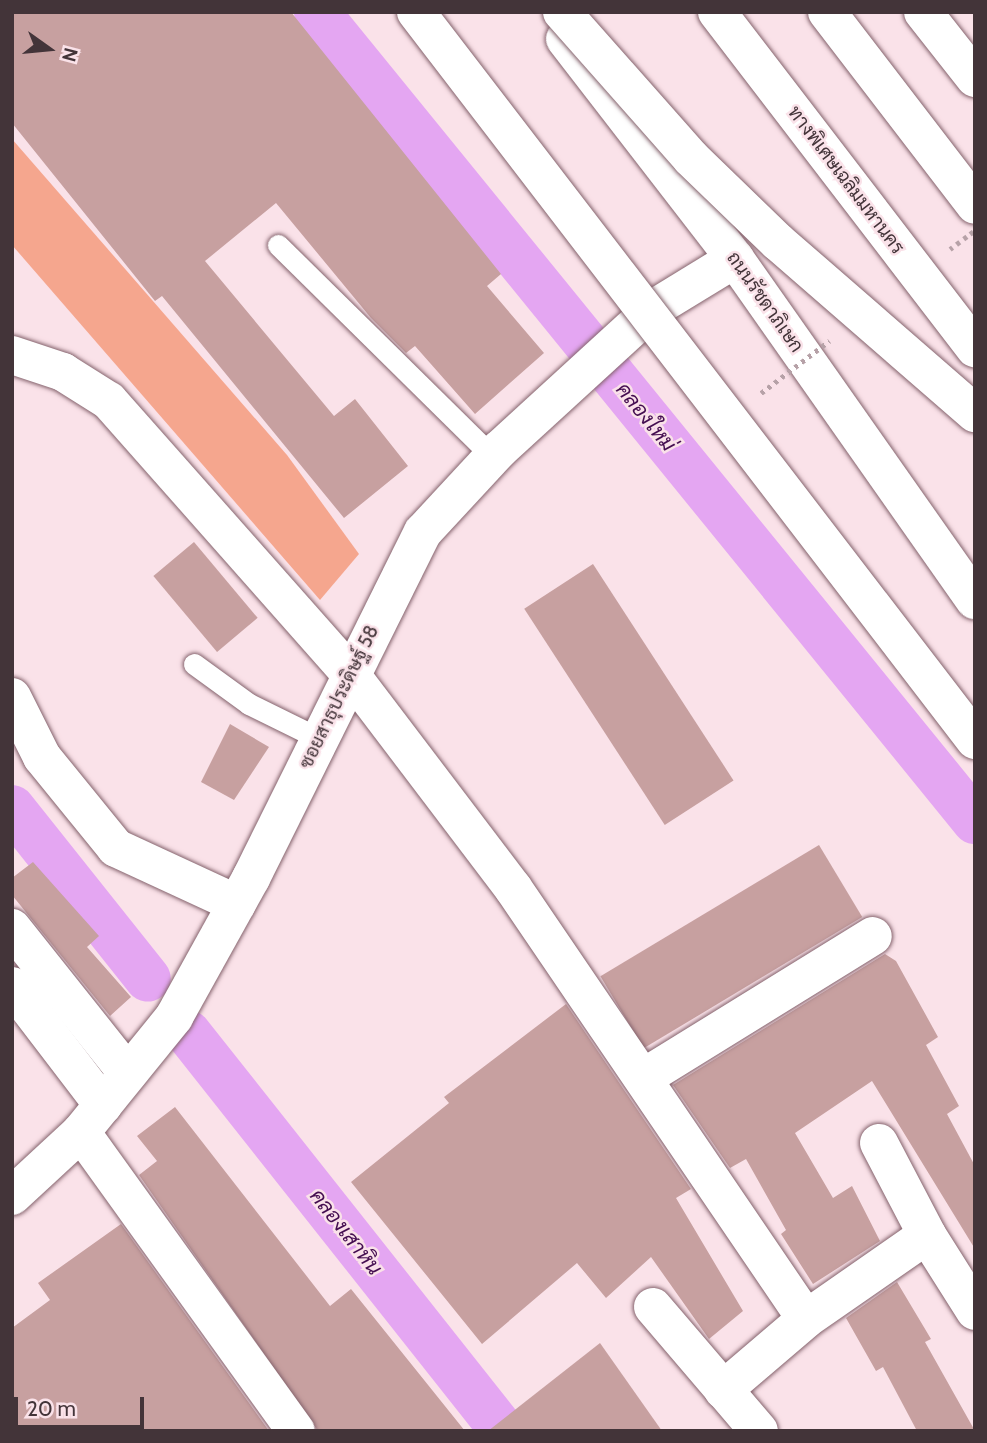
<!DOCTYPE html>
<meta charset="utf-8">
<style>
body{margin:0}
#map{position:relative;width:987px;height:1443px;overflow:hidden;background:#fae2e9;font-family:Cabin,Sarabun,sans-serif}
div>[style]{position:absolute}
.green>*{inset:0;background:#f5a68e}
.canal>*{height:46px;margin:-23px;padding:0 23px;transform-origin:23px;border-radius:23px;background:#e4a6f2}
.building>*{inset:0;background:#c7a0a0;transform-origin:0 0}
.roads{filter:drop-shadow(0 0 2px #84626c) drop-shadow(0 0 2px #84626c)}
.lane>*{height:21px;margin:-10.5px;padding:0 10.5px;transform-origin:10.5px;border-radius:10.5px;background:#fff}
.street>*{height:38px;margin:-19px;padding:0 19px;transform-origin:19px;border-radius:19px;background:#fff}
.secondary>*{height:38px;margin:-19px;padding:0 19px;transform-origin:19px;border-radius:19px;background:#fff}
.highway>*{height:38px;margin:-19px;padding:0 19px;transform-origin:19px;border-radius:19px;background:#fff}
.path-bridge>*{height:4.5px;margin-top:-2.25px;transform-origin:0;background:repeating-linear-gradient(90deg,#b6a1a7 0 3.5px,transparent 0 8.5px)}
.bridges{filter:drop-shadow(0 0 2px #84626c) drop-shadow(0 0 2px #84626c)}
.highway-bridge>*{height:38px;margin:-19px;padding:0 19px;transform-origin:19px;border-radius:19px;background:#fff}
span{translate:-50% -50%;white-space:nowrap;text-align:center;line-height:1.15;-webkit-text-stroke:5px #fae2e9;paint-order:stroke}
.street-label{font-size:19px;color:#433439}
.water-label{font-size:21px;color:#450e51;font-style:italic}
.frame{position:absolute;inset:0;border:14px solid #433439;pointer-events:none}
.north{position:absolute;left:14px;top:14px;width:70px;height:70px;-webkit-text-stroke:5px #fae2e9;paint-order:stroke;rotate:105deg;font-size:19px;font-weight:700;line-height:28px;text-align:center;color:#433439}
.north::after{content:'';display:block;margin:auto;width:24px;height:32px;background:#433439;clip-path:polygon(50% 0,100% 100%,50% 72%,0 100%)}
.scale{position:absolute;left:14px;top:1397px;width:130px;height:32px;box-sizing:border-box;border:4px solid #433439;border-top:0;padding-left:9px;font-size:21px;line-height:24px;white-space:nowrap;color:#433439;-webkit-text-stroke:5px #fae2e9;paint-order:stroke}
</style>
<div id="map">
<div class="green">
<div style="clip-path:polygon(12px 139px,287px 455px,359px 554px,320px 600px,12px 245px)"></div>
</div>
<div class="canal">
<div style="left:317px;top:12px;width:1043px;rotate:50.88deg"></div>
<div style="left:12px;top:808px;width:218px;rotate:51.5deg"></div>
<div style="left:188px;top:1033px;width:508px;rotate:51.64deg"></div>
</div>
<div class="building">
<div style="clip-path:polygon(12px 12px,291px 12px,501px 274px,487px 286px,544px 353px,475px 414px,415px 346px,406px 353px,371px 318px,276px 203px,205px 261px,334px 416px,355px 399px,408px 466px,344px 518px,162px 296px,155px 301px,12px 123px)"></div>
<div style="left:194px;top:542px;width:99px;height:53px;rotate:50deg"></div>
<div style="left:593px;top:564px;width:258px;height:82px;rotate:57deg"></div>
<div style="clip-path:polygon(230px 724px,269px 747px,234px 800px,201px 782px)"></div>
<div style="left:819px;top:845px;width:84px;height:255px;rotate:59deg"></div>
<div style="clip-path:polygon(33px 862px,99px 936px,87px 947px,131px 997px,110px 1016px,12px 895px,12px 878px)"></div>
<div style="clip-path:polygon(885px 954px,896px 961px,938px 1037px,926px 1045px,959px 1106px,947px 1114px,975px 1166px,975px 1249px,872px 1081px,795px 1133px,833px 1198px,852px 1186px,880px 1241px,813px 1284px,781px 1234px,786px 1230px,746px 1159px,730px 1168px,673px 1085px)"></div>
<div style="clip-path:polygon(566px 1004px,691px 1189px,676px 1198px,743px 1311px,709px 1339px,651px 1257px,606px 1298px,577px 1263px,482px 1344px,351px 1182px,449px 1103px,444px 1097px)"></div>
<div style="clip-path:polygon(175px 1107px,330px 1306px,351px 1289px,465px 1431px,318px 1431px,139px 1175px,157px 1161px,137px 1136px)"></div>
<div style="clip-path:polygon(121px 1224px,269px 1431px,12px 1431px,12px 1328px,50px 1300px,38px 1283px)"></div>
<div style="clip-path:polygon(897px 1282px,931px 1339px,925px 1342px,975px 1431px,917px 1431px,883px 1367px,876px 1371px,846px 1318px)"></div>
<div style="clip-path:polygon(600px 1343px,662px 1431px,488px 1431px)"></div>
</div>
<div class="roads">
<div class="lane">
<div style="left:278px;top:245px;width:302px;rotate:44.6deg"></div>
<div style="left:194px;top:664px;width:68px;rotate:36deg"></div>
<div style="left:249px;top:704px;width:77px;rotate:26.2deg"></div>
</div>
<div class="street">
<div style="left:12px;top:355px;width:54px;rotate:18.4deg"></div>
<div style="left:63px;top:372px;width:54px;rotate:32.2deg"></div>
<div style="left:109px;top:401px;width:362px;rotate:48.5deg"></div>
<div style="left:349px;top:672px;width:271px;rotate:52.8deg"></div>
<div style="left:513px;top:888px;width:521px;rotate:55.79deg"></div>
<div style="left:806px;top:1319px;width:147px;rotate:-34.8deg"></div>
<div style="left:927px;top:1235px;width:90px;rotate:57.7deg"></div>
<div style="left:12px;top:697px;width:67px;rotate:63.4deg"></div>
<div style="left:42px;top:757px;width:117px;rotate:50.9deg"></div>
<div style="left:116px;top:848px;width:133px;rotate:24.8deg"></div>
<div style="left:12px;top:928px;width:186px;rotate:51.5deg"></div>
<div style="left:12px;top:986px;width:150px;rotate:52.6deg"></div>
<div style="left:643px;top:1078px;width:270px;rotate:-31.7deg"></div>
<div style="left:81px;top:1132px;width:368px;rotate:54.3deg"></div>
<div style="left:879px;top:1143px;width:104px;rotate:62.4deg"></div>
<div style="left:653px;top:1307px;width:163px;rotate:49.5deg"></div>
<div style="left:723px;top:1390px;width:109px;rotate:-40.5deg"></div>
</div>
<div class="secondary">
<div style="left:565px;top:39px;width:278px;rotate:52.3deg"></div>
<div style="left:735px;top:259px;width:417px;rotate:54.9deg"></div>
<div style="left:12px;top:1196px;width:94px;rotate:-42.8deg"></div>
<div style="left:81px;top:1132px;width:148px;rotate:-51deg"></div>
<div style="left:174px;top:1017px;width:159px;rotate:-61deg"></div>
<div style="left:251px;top:878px;width:386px;rotate:-63.6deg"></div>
<div style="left:423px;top:532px;width:112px;rotate:-47.2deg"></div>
<div style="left:499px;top:450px;width:209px;rotate:-42.5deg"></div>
<div style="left:653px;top:309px;width:96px;rotate:-31.4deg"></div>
</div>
<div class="highway">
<div style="left:827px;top:12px;width:243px;rotate:52.5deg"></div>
<div style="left:923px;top:12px;width:84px;rotate:51.8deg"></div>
</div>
</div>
<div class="path-bridge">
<div style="left:950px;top:249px;width:31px;rotate:-37deg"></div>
<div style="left:761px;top:393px;width:86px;rotate:-37.4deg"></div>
</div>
<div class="bridges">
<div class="highway-bridge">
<div style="left:416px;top:12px;width:918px;rotate:52.48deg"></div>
<div style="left:562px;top:12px;width:195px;rotate:48.5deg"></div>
<div style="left:691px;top:158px;width:121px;rotate:44deg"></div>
<div style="left:778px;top:242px;width:261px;rotate:41deg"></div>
<div style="left:717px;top:12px;width:424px;rotate:52.5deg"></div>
</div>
</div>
<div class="street-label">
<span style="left:846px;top:180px;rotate:53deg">ทางพิเศษเฉลิมมหานคร</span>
<span style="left:765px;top:302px;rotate:55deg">ถนนรัชดาภิเษก</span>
<span style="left:339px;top:697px;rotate:-64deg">ซอยสาธุประดิษฐ์ 58</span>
</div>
<div class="water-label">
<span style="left:646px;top:417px;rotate:51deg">คลองใหม่</span>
<span style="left:346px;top:1232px;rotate:52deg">คลองเสาหิน</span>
</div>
<div class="frame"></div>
<div class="north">N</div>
<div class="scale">20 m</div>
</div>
